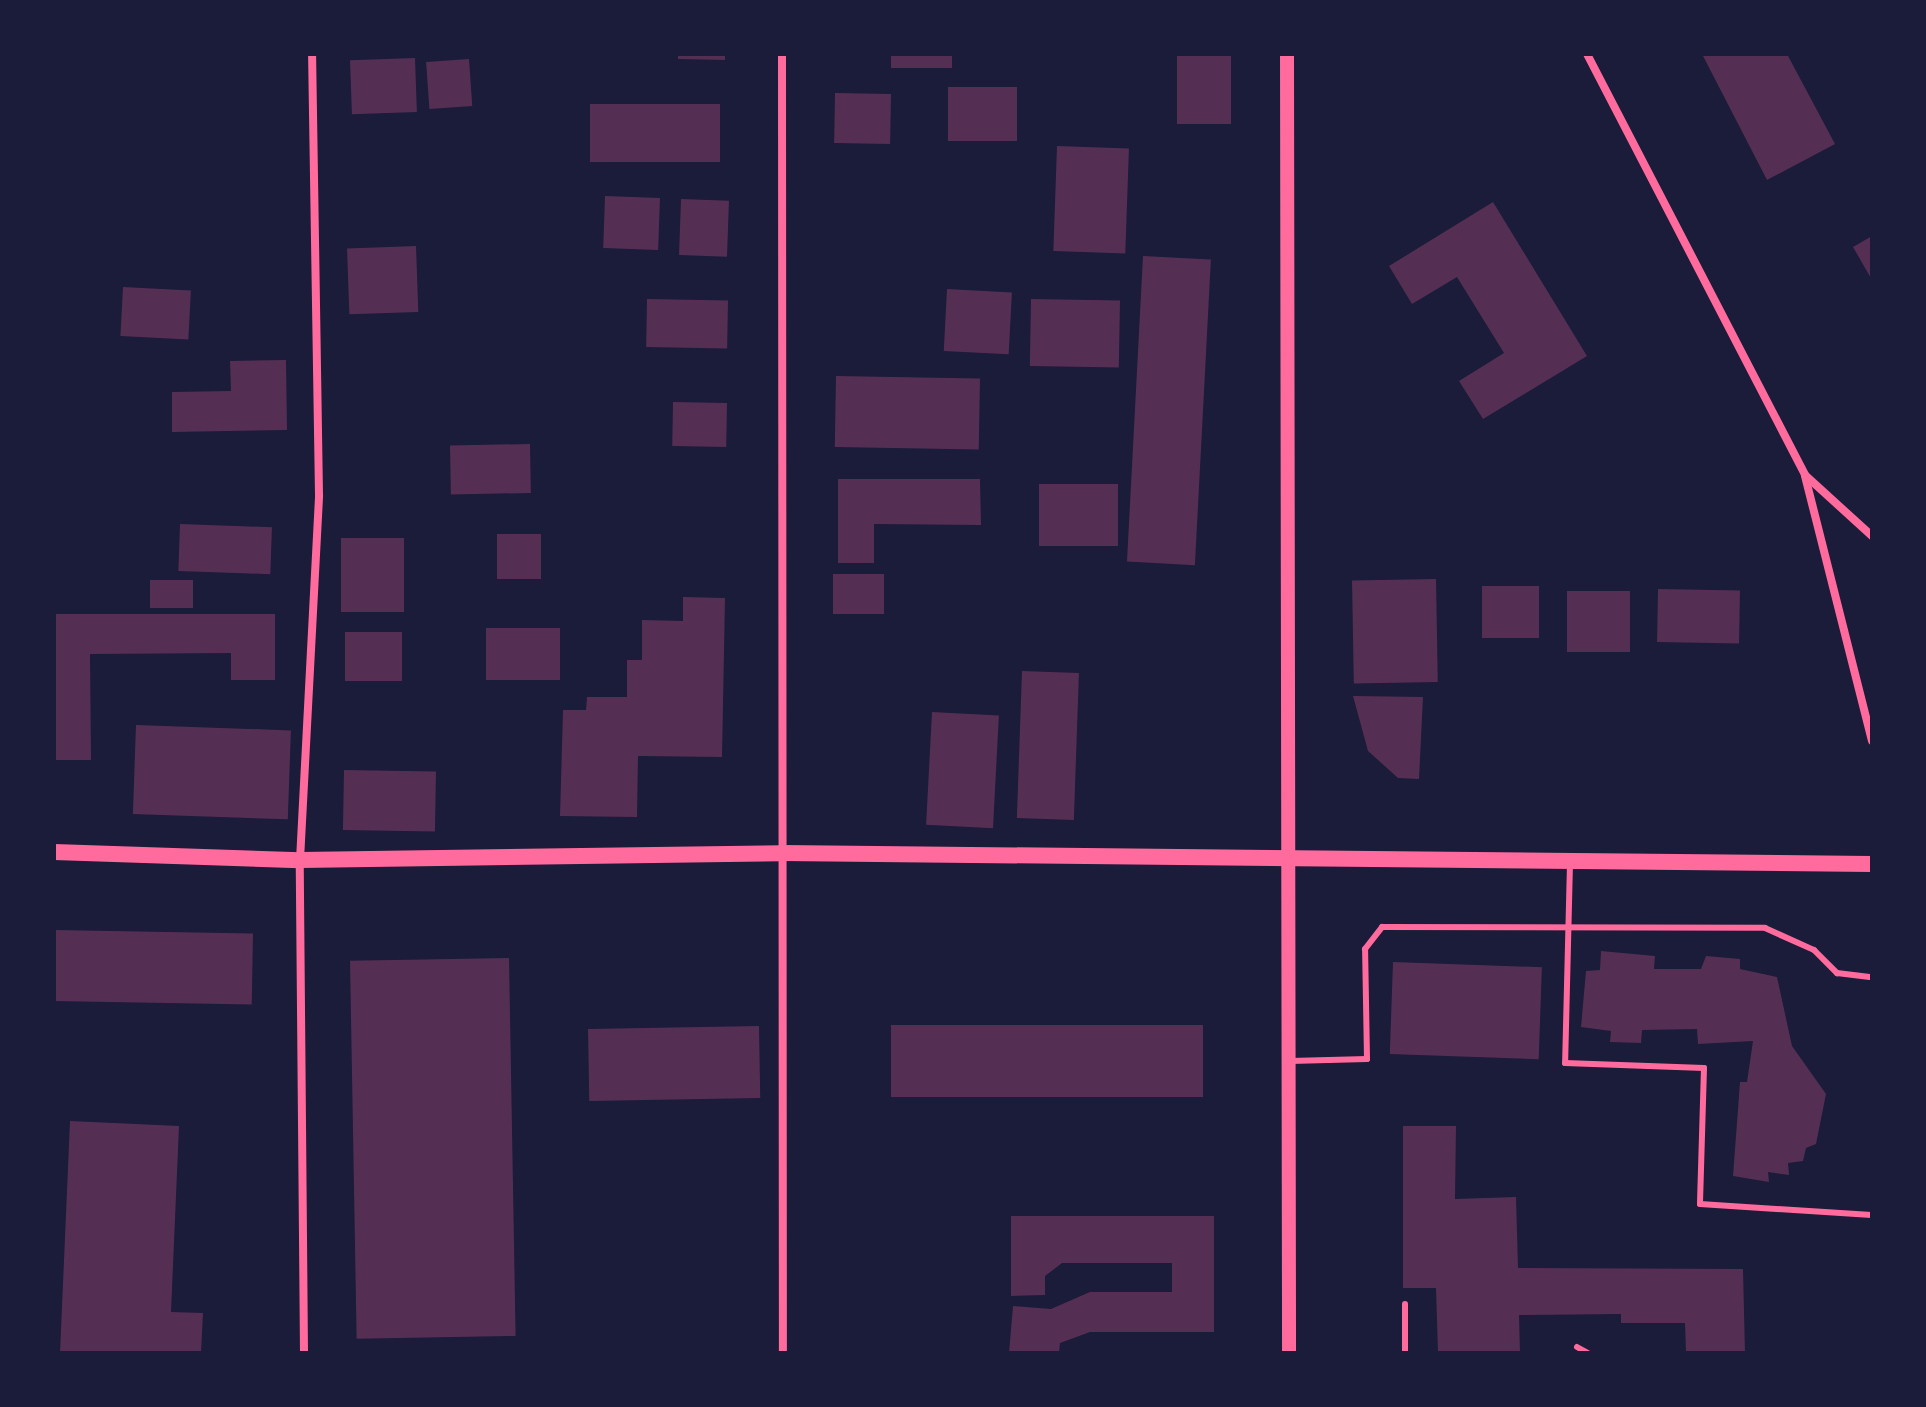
<!DOCTYPE html>
<style>
body{margin:0}
#map{position:relative;width:1926px;height:1407px;overflow:hidden;background:#1b1b3a;font-family:Helvetica,sans-serif}
div>[style]{position:absolute}
.building>*{inset:0;background:#542f53;transform-origin:0 0}
.service>*{height:6px;margin:-3px;padding:0 3px;transform-origin:3px;border-radius:3px;background:#ff6b9d}
.minor>*{height:8px;margin:-4px;padding:0 4px;transform-origin:4px;border-radius:4px;background:#ff6b9d}
.tertiary>*{height:14px;margin:-7px;padding:0 7px;transform-origin:7px;border-radius:7px;background:#ff6b9d}
.secondary>*{height:16px;margin:-8px;padding:0 8px;transform-origin:8px;border-radius:8px;background:#ff6b9d}
span{translate:-50% -50%;white-space:nowrap;text-align:center;line-height:1.15;-webkit-text-stroke:8px #1b1b3a;paint-order:stroke}
.frame{position:absolute;inset:0;border:56px solid #1b1b3a;pointer-events:none}
</style>
<div id="map">
<div class="building">
<div style="clip-path:polygon(678px 54px,725px 54px,725px 60px,678px 59px)"></div>
<div style="left:891px;top:54px;width:61px;height:14px"></div>
<div style="left:1177px;top:54px;width:54px;height:70px"></div>
<div style="clip-path:polygon(1702px 54px,1787px 54px,1835px 144px,1767px 180px)"></div>
<div style="left:415px;top:58px;width:54px;height:65px;rotate:88deg"></div>
<div style="left:469px;top:59px;width:47px;height:43px;rotate:86deg"></div>
<div style="left:1017px;top:87px;width:54px;height:69px;rotate:90deg"></div>
<div style="left:835px;top:93px;width:56px;height:50px;rotate:1deg"></div>
<div style="left:590px;top:104px;width:130px;height:58px"></div>
<div style="left:1057px;top:146px;width:72px;height:105px;rotate:2deg"></div>
<div style="left:605px;top:196px;width:55px;height:52px;rotate:2deg"></div>
<div style="left:681px;top:199px;width:48px;height:56px;rotate:2deg"></div>
<div style="clip-path:polygon(1493px 202px,1587px 356px,1483px 419px,1459px 381px,1504px 353px,1457px 277px,1412px 304px,1389px 266px)"></div>
<div style="clip-path:polygon(1872px 236px,1872px 280px,1853px 247px)"></div>
<div style="left:416px;top:246px;width:66px;height:69px;rotate:88deg"></div>
<div style="left:1143px;top:256px;width:68px;height:306px;rotate:3deg"></div>
<div style="left:123px;top:287px;width:68px;height:49px;rotate:3deg"></div>
<div style="left:947px;top:289px;width:65px;height:62px;rotate:3deg"></div>
<div style="left:647px;top:299px;width:81px;height:48px;rotate:1deg"></div>
<div style="left:1031px;top:299px;width:89px;height:67px;rotate:1deg"></div>
<div style="clip-path:polygon(286px 360px,287px 430px,172px 432px,172px 392px,231px 391px,230px 361px)"></div>
<div style="left:836px;top:376px;width:144px;height:71px;rotate:1deg"></div>
<div style="left:673px;top:402px;width:54px;height:44px;rotate:1deg"></div>
<div style="left:530px;top:444px;width:49px;height:80px;rotate:89deg"></div>
<div style="clip-path:polygon(838px 479px,980px 479px,981px 525px,874px 524px,874px 563px,838px 563px)"></div>
<div style="left:1039px;top:484px;width:79px;height:62px"></div>
<div style="left:180px;top:524px;width:92px;height:47px;rotate:2deg"></div>
<div style="left:497px;top:534px;width:44px;height:45px"></div>
<div style="left:404px;top:538px;width:74px;height:63px;rotate:90deg"></div>
<div style="left:833px;top:574px;width:51px;height:40px"></div>
<div style="left:1436px;top:579px;width:103px;height:84px;rotate:89deg"></div>
<div style="left:150px;top:580px;width:43px;height:28px"></div>
<div style="left:1482px;top:586px;width:57px;height:52px"></div>
<div style="left:1658px;top:589px;width:82px;height:53px;rotate:1deg"></div>
<div style="left:1567px;top:591px;width:63px;height:61px"></div>
<div style="clip-path:polygon(683px 597px,725px 598px,722px 757px,638px 756px,637px 817px,560px 816px,563px 710px,586px 710px,587px 697px,627px 697px,627px 660px,642px 660px,642px 620px,683px 621px)"></div>
<div style="clip-path:polygon(54px 614px,275px 614px,275px 680px,231px 680px,231px 653px,90px 654px,91px 760px,54px 760px)"></div>
<div style="left:486px;top:628px;width:74px;height:52px"></div>
<div style="left:345px;top:632px;width:57px;height:49px"></div>
<div style="left:1022px;top:671px;width:57px;height:147px;rotate:2deg"></div>
<div style="clip-path:polygon(1353px 696px,1423px 697px,1419px 779px,1398px 778px,1368px 751px)"></div>
<div style="left:932px;top:712px;width:67px;height:113px;rotate:3deg"></div>
<div style="left:136px;top:725px;width:155px;height:89px;rotate:2deg"></div>
<div style="left:344px;top:770px;width:92px;height:60px;rotate:1deg"></div>
<div style="left:54px;top:930px;width:199px;height:71px;rotate:1deg"></div>
<div style="clip-path:polygon(1601px 951px,1655px 956px,1654px 969px,1701px 969px,1706px 956px,1740px 959px,1740px 969px,1777px 977px,1792px 1046px,1826px 1094px,1816px 1144px,1806px 1148px,1803px 1161px,1788px 1163px,1789px 1175px,1768px 1172px,1769px 1182px,1733px 1176px,1740px 1082px,1747px 1082px,1753px 1041px,1698px 1044px,1697px 1029px,1642px 1030px,1641px 1043px,1610px 1042px,1611px 1031px,1581px 1027px,1586px 971px,1600px 970px)"></div>
<div style="left:509px;top:958px;width:378px;height:159px;rotate:89deg"></div>
<div style="left:1393px;top:962px;width:149px;height:92px;rotate:2deg"></div>
<div style="left:1203px;top:1025px;width:72px;height:312px;rotate:90deg"></div>
<div style="left:759px;top:1026px;width:72px;height:171px;rotate:89deg"></div>
<div style="clip-path:polygon(70px 1121px,179px 1126px,171px 1312px,203px 1313px,201px 1353px,60px 1353px)"></div>
<div style="clip-path:polygon(1403px 1126px,1456px 1126px,1455px 1199px,1516px 1197px,1518px 1268px,1743px 1269px,1745px 1353px,1686px 1353px,1685px 1323px,1621px 1323px,1621px 1314px,1519px 1315px,1520px 1353px,1438px 1353px,1436px 1288px,1403px 1288px)"></div>
<div style="clip-path:polygon(1011px 1216px,1214px 1216px,1214px 1332px,1090px 1332px,1060px 1343px,1059px 1353px,1009px 1353px,1013px 1306px,1051px 1309px,1090px 1292px,1172px 1292px,1172px 1263px,1062px 1263px,1045px 1276px,1045px 1295px,1011px 1296px)"></div>
</div>
<div class="service">
<div style="left:1570px;top:863px;width:200px;rotate:91.4deg"></div>
<div style="left:1565px;top:1063px;width:139px;rotate:2.1deg"></div>
<div style="left:1704px;top:1068px;width:136px;rotate:91.7deg"></div>
<div style="left:1700px;top:1204px;width:172px;rotate:3.7deg"></div>
<div style="left:1290px;top:1061px;width:77px;rotate:-1.5deg"></div>
<div style="left:1367px;top:1059px;width:110px;rotate:-91deg"></div>
<div style="left:1365px;top:949px;width:28px;rotate:-52deg"></div>
<div style="left:1382px;top:927px;width:383px;rotate:0.1deg"></div>
<div style="left:1765px;top:928px;width:54px;rotate:24.2deg"></div>
<div style="left:1814px;top:950px;width:33px;rotate:45deg"></div>
<div style="left:1837px;top:973px;width:35px;rotate:7deg"></div>
<div style="left:1577px;top:1347px;width:13px;rotate:29deg"></div>
<div style="left:1405px;top:1353px;width:49px;rotate:-90deg"></div>
</div>
<div class="minor">
<div style="left:782px;top:54px;width:1299px;rotate:89.96deg"></div>
<div style="left:1587px;top:54px;width:474px;rotate:62.6deg"></div>
<div style="left:1805px;top:475px;width:91px;rotate:42.3deg"></div>
<div style="left:1805px;top:476px;width:273px;rotate:75.8deg"></div>
<div style="left:304px;top:1353px;width:493px;rotate:-90.5deg"></div>
<div style="left:300px;top:860px;width:365px;rotate:-87deg"></div>
<div style="left:319px;top:495px;width:441px;rotate:-90.9deg"></div>
</div>
<div class="tertiary">
<div style="left:1287px;top:54px;width:1299px;rotate:89.91deg"></div>
</div>
<div class="secondary">
<div style="left:54px;top:852px;width:246px;rotate:1.9deg"></div>
<div style="left:300px;top:860px;width:482px;rotate:-0.8deg"></div>
<div style="left:782px;top:853px;width:1090px;rotate:0.58deg"></div>
</div>
<div class="frame"></div>
</div>
